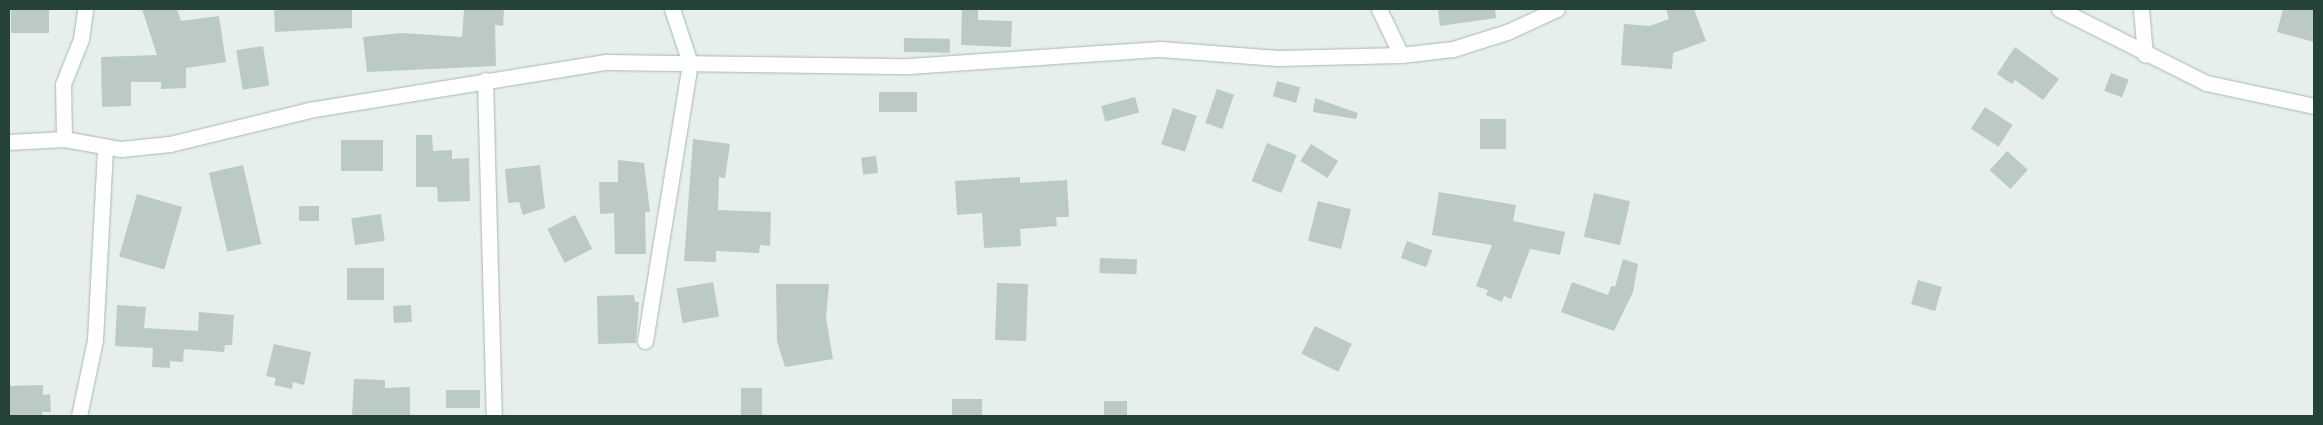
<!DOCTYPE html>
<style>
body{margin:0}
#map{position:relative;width:2323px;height:425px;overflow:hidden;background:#e6efeb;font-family:Overpass,sans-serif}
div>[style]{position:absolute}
.building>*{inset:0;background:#bbcac4;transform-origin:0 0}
.roads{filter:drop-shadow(0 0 1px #a8b8b2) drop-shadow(0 0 1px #a8b8b2)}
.minor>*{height:15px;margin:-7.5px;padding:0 7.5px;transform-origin:7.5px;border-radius:7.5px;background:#fff}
span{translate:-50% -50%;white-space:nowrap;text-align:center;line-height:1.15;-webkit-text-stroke:4px #f7fbf9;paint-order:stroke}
.frame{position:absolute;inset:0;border:10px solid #24423a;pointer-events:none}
</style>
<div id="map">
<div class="building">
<div style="left:11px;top:9px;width:38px;height:24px"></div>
<div style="clip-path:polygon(142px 9px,177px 9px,181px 21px,219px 16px,226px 62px,186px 68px,186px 88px,161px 89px,161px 82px,131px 82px,131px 106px,102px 107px,101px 57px,157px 55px)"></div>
<div style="clip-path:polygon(274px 9px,352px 9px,352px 28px,275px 32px)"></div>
<div style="clip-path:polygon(464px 9px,504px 9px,503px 26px,495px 25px,496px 66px,367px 72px,363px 37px,401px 33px,462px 37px)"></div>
<div style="clip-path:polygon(962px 9px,978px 9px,978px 20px,1012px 21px,1011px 47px,961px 45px)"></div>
<div style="clip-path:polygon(1438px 9px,1495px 9px,1496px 18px,1440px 26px)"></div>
<div style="clip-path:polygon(1666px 9px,1694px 9px,1706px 41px,1673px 53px,1672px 69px,1621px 65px,1624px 24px,1650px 26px,1669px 19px)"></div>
<div style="clip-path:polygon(2283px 9px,2314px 9px,2314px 42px,2277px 32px)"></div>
<div style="left:904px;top:38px;width:46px;height:14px;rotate:1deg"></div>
<div style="left:263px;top:46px;width:40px;height:27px;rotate:81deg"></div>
<div style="clip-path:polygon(2015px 47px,2059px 79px,2043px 100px,2015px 80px,2012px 84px,1997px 74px)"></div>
<div style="left:2111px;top:73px;width:19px;height:19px;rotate:21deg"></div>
<div style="left:1277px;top:81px;width:24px;height:16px;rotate:15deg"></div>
<div style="left:1217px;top:89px;width:18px;height:36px;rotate:19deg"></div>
<div style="left:917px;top:92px;width:20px;height:38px;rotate:90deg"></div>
<div style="left:1135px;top:97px;width:16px;height:35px;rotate:75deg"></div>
<div style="clip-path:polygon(1315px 98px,1358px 113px,1356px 119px,1313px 112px)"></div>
<div style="left:1985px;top:107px;width:33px;height:26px;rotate:33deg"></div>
<div style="left:1173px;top:108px;width:25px;height:38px;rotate:18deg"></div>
<div style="left:1506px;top:119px;width:30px;height:26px;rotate:90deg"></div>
<div style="clip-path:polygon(416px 135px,432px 135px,433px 151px,452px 150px,452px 159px,469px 158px,470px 201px,438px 202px,437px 187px,416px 187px)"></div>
<div style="clip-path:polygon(693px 139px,730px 144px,725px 178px,719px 177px,718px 210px,771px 212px,770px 246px,760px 245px,759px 253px,716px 251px,716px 262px,684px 261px)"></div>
<div style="left:383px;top:140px;width:31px;height:42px;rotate:90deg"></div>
<div style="left:1267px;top:143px;width:32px;height:41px;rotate:22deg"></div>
<div style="left:1311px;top:144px;width:32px;height:20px;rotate:32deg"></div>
<div style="left:2007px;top:151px;width:28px;height:26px;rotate:42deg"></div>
<div style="left:876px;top:156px;width:17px;height:15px;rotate:83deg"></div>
<div style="clip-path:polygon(618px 160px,644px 163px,650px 212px,645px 212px,646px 254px,615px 254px,614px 213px,600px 214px,599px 182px,618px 182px)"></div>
<div style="left:243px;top:165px;width:81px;height:35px;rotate:77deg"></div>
<div style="clip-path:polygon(540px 165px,545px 208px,523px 215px,519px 202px,508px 203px,505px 169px)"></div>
<div style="clip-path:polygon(1020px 177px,1020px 183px,1067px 180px,1069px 217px,1056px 217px,1057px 226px,1020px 229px,1021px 246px,984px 248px,982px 213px,957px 215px,955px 181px)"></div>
<div style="clip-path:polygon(1439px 192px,1516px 205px,1513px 221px,1565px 232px,1560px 255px,1530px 249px,1511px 299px,1504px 296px,1502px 302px,1486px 295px,1488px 290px,1476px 286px,1492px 245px,1432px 235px)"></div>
<div style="left:1594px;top:193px;width:37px;height:45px;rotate:13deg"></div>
<div style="left:137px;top:194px;width:47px;height:65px;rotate:16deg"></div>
<div style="left:1318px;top:201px;width:34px;height:41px;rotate:14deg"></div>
<div style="left:319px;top:206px;width:15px;height:20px;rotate:90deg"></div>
<div style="left:381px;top:214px;width:27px;height:30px;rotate:82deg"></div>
<div style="left:575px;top:215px;width:38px;height:31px;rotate:63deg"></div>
<div style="left:1407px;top:241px;width:27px;height:18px;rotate:20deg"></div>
<div style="left:1100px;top:258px;width:37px;height:15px;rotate:2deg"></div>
<div style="clip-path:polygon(1623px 259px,1638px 264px,1633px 292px,1614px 331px,1561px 312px,1572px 282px,1608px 295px,1611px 286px,1615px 287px)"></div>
<div style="left:347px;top:268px;width:37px;height:32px"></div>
<div style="left:1918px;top:280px;width:25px;height:25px;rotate:16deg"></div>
<div style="left:713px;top:282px;width:35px;height:37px;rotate:80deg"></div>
<div style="clip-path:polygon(776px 284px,829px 284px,826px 318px,833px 359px,785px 367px,777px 341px)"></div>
<div style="left:1028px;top:284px;width:57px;height:31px;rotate:92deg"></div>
<div style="clip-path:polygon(634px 295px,635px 302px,639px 302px,636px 343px,598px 344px,597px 296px)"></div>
<div style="clip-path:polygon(117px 305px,146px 307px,144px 328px,198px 331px,199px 312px,234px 315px,232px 345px,225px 345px,224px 352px,184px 349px,183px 362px,170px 361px,170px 368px,152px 367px,153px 348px,115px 346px)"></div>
<div style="left:411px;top:305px;width:17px;height:18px;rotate:87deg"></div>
<div style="left:1315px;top:326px;width:41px;height:31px;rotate:26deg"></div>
<div style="clip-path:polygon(274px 344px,311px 352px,304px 385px,293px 382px,292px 389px,274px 385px,276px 378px,266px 376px)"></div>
<div style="clip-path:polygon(354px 379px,385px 380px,385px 388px,410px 387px,410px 416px,352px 416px)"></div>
<div style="clip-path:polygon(43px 385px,43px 395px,50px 394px,51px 412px,42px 412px,42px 416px,9px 416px,9px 386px)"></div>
<div style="left:741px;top:388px;width:21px;height:28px"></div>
<div style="left:446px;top:390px;width:34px;height:18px"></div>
<div style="left:952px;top:399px;width:30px;height:17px"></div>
<div style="left:1104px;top:401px;width:23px;height:15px"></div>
</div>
<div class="roads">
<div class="minor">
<div style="left:1379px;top:9px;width:51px;rotate:64.4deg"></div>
<div style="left:2059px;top:9px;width:165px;rotate:26.7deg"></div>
<div style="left:2206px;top:83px;width:110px;rotate:12deg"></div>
<div style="left:2141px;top:9px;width:46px;rotate:85deg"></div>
<div style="left:485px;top:80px;width:336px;rotate:88.5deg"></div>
<div style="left:64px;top:139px;width:55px;rotate:-91deg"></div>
<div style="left:63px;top:84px;width:48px;rotate:-68.2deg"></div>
<div style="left:81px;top:39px;width:30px;rotate:-82deg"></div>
<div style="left:9px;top:142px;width:55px;rotate:-3.1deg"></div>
<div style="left:64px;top:139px;width:58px;rotate:10deg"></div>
<div style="left:121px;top:149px;width:49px;rotate:-5.8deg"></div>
<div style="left:170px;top:144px;width:143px;rotate:-13.7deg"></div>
<div style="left:309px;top:110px;width:301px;rotate:-9.2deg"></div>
<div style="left:606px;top:62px;width:303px;rotate:0.8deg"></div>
<div style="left:909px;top:66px;width:252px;rotate:-3.9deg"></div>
<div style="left:1160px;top:49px;width:118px;rotate:4.4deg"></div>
<div style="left:1278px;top:58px;width:123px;rotate:-1.4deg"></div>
<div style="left:1401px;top:55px;width:52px;rotate:-6.6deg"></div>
<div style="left:1453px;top:49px;width:57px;rotate:-17.5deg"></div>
<div style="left:1507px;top:32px;width:55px;rotate:-24.7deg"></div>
<div style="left:645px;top:341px;width:282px;rotate:-80.8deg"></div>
<div style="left:690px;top:63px;width:57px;rotate:-108.4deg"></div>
<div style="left:79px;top:416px;width:78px;rotate:-78.1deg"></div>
<div style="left:95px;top:340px;width:191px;rotate:-87deg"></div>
</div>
</div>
<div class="frame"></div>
</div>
